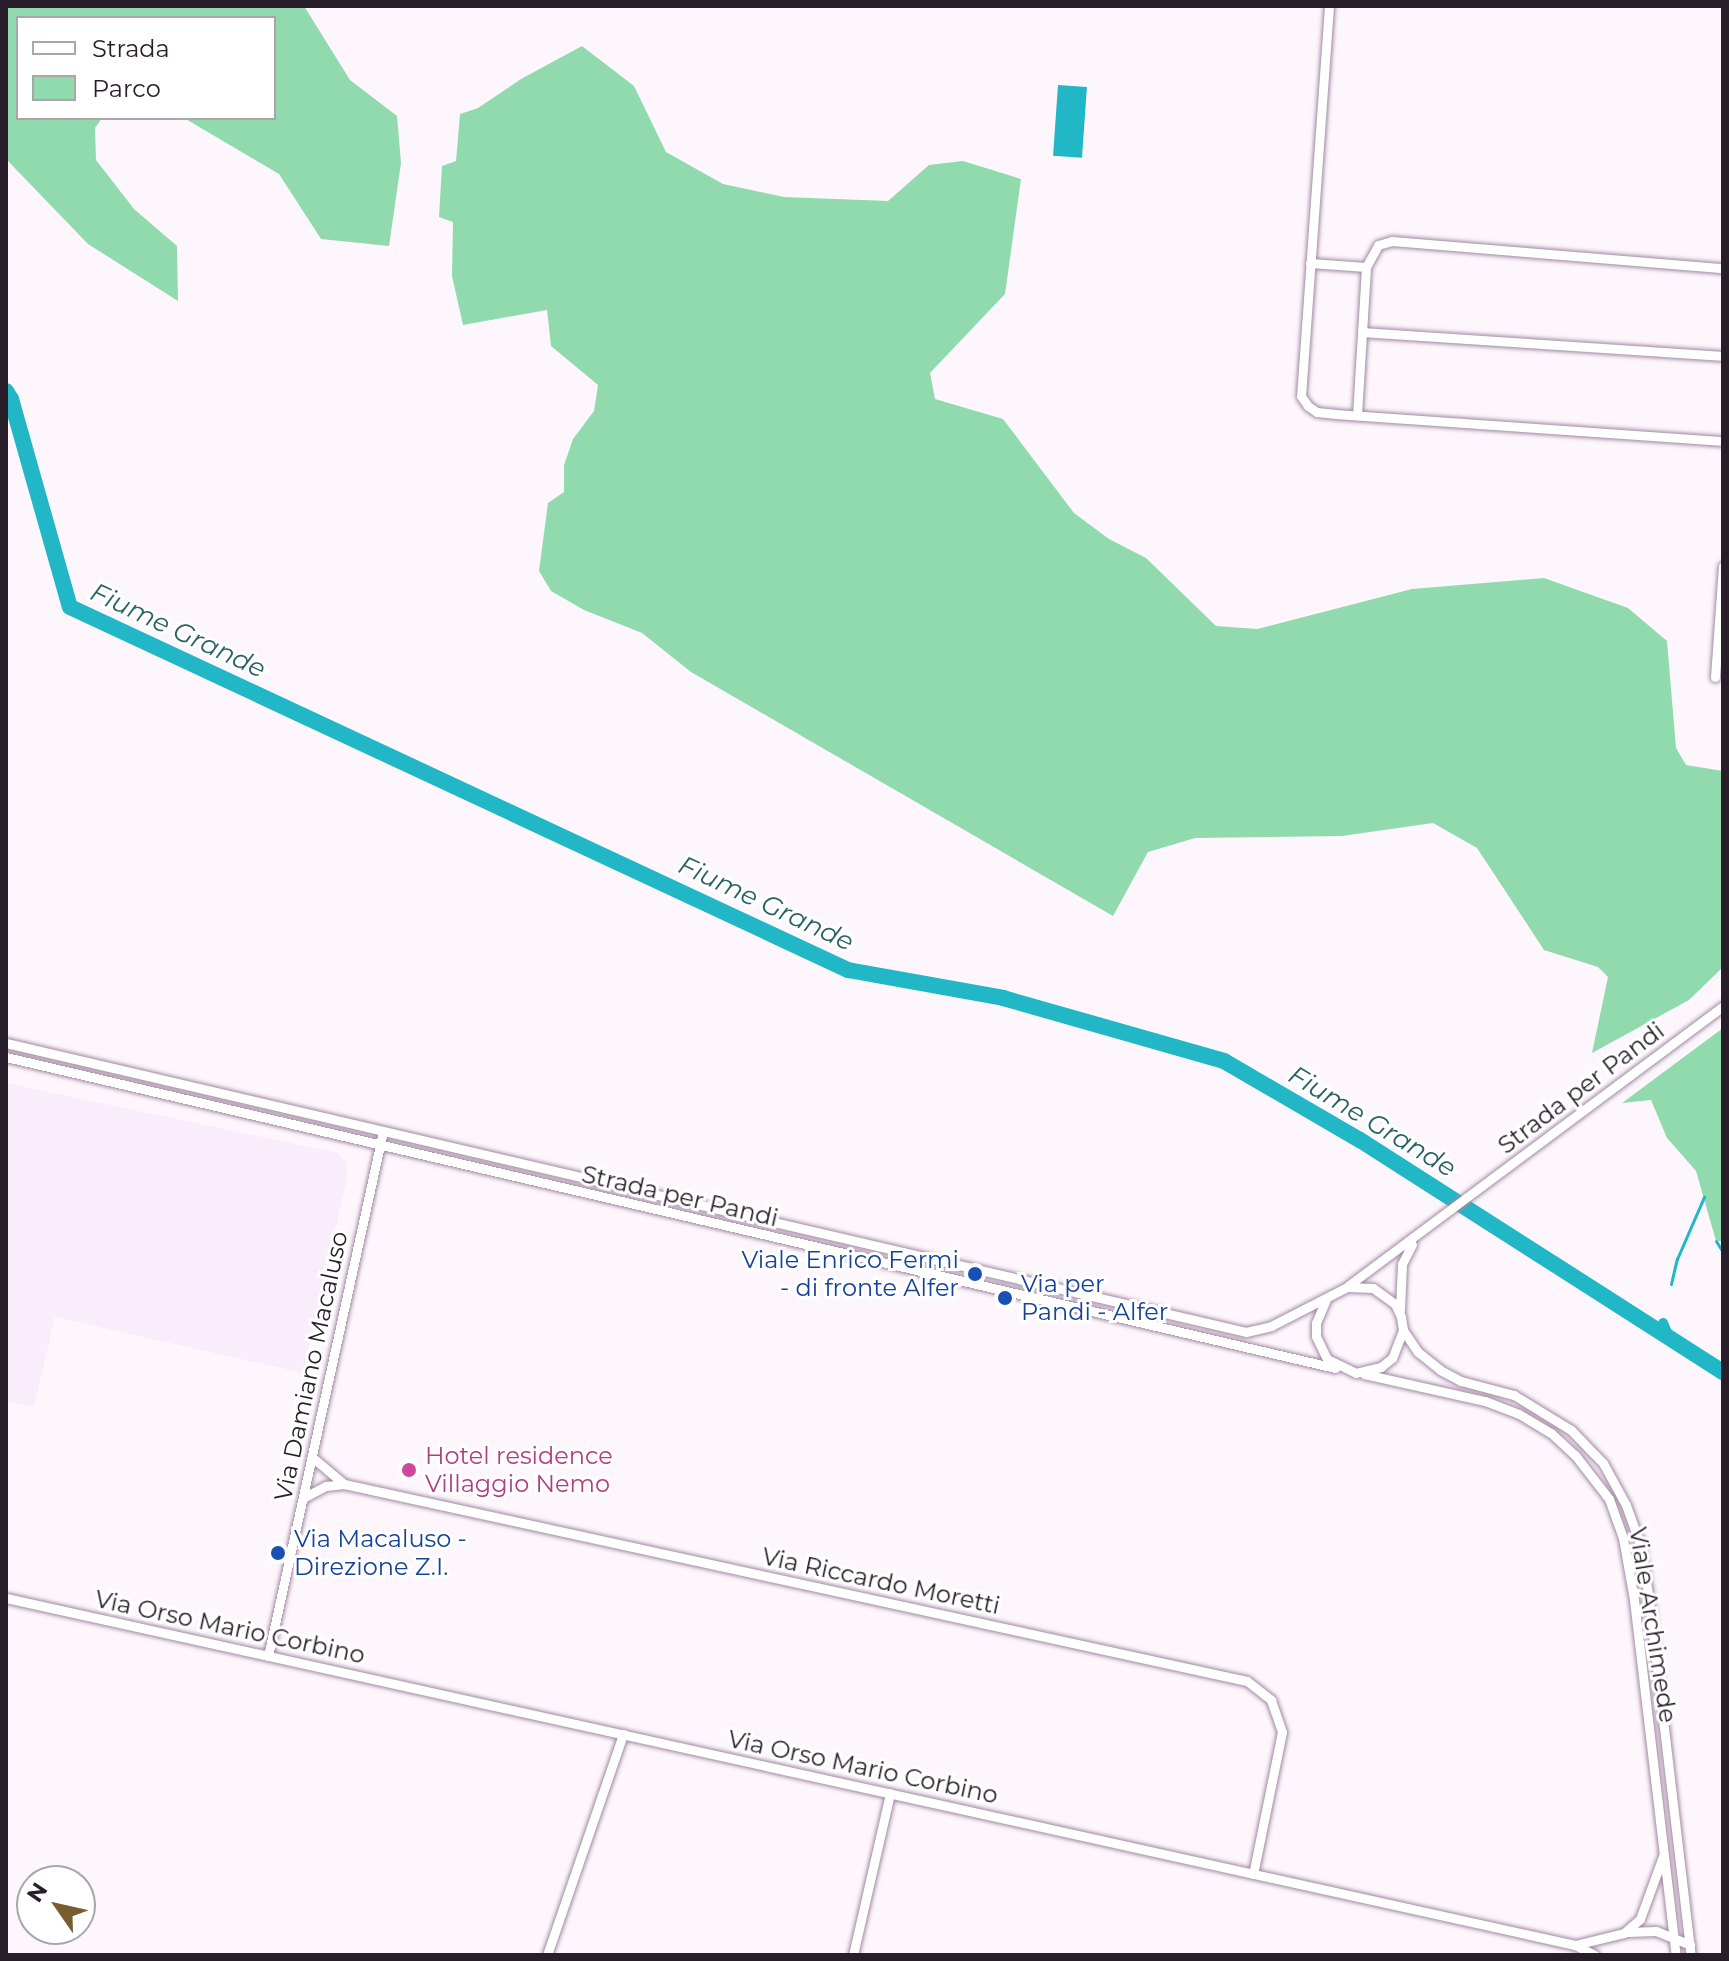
<!DOCTYPE html>
<style>
body{margin:0}
#map{position:relative;width:1729px;height:1961px;overflow:hidden;background:#fdf7fd;font-family:Montserrat,sans-serif}
div>[style]{position:absolute}
.built>*{inset:0;background:#faedfb}
.green>*{inset:0;background:#90daae}
.water>*{inset:0;background:#22b7c7;transform-origin:0 0}
.stream>*{height:3px;margin:-1.5px;padding:0 1.5px;transform-origin:1.5px;border-radius:1.5px;background:#22b7c7}
.canal>*{height:10px;margin:-5px;padding:0 5px;transform-origin:5px;border-radius:5px;background:#22b7c7}
.river>*{height:16px;margin:-8px;padding:0 8px;transform-origin:8px;border-radius:8px;background:#22b7c7}
.roads{filter:drop-shadow(0 0 2px #a288a3) drop-shadow(0 0 2px #a288a3)}
.street>*{height:9px;margin:-4.5px;padding:0 4.5px;transform-origin:4.5px;border-radius:4.5px;background:#fff}
.dots>*{width:22px;height:22px;translate:-50% -50%;box-sizing:border-box;border:4px solid #fff;border-radius:50%}
span{translate:-50% -50%;white-space:nowrap;text-align:center;line-height:1.15;-webkit-text-stroke:6px #fff;paint-order:stroke}
.street-label{font-size:24px;color:#281e29}
.transit-label{font-size:24px;color:#164399}
.right{translate:-100% -50%;text-align:right}
.left{translate:0 -50%;text-align:left}
.hotel-label{font-size:24px;color:#b23c85}
.water-label{font-size:26px;color:#296167;font-style:italic}
.frame{position:absolute;inset:0;border:8px solid #281e29;pointer-events:none}
.legend{position:absolute;left:16px;top:16px;width:260px;height:104px;box-sizing:border-box;background:#fff;border:2px solid #a9a5a9;margin:0;padding:10px 14px;list-style:none;font-size:24px;color:#281e29}
.legend li{display:flex;align-items:center;gap:16px;height:40px}
.legend b{width:40px;border:2px solid #a9a5a9}
.north{position:absolute;left:16px;top:1865px;width:80px;height:80px;box-sizing:border-box;background:#fff;border:2px solid #a9a5a9;border-radius:50%;rotate:304deg;font-size:22px;font-weight:700;line-height:32px;text-align:center;color:#281e29}
.north::after{content:'';display:block;margin:auto;width:28px;height:36px;background:#775e2f;clip-path:polygon(50% 0,100% 100%,50% 72%,0 100%)}
</style>
<div id="map">
<div class="built">
<div style="clip-path:polygon(6px 1083px,338px 1153px,347px 1163px,347px 1179px,303px 1373px,55px 1317px,34px 1407px,6px 1401px)"></div>
</div>
<div class="green">
<div style="clip-path:polygon(6px 6px,304px 6px,350px 80px,397px 116px,401px 163px,389px 246px,321px 239px,279px 174px,184px 118px,274px 118px,274px 18px,18px 18px,18px 118px,102px 118px,95px 128px,96px 160px,134px 209px,177px 246px,178px 301px,88px 244px,6px 159px)"></div>
<div style="clip-path:polygon(582px 46px,634px 86px,666px 152px,723px 184px,784px 197px,888px 201px,929px 165px,963px 161px,1021px 179px,1005px 294px,930px 373px,935px 399px,1003px 419px,1074px 513px,1109px 539px,1146px 558px,1216px 626px,1257px 629px,1412px 589px,1544px 578px,1628px 608px,1667px 641px,1676px 748px,1686px 765px,1723px 771px,1723px 967px,1689px 1000px,1592px 1053px,1608px 977px,1598px 967px,1544px 950px,1477px 848px,1433px 823px,1342px 836px,1195px 838px,1148px 852px,1113px 916px,691px 672px,642px 633px,584px 610px,551px 591px,539px 571px,548px 503px,564px 492px,564px 465px,573px 439px,594px 411px,598px 385px,551px 346px,547px 310px,463px 325px,452px 276px,453px 222px,439px 217px,442px 166px,456px 161px,460px 114px,478px 108px,521px 79px)"></div>
<div style="clip-path:polygon(1723px 1028px,1723px 1241px,1716px 1241px,1696px 1171px,1667px 1138px,1651px 1100px,1622px 1103px)"></div>
</div>
<div class="water">
<div style="left:1058px;top:85px;width:29px;height:71px;rotate:4deg"></div>
</div>
<div class="stream">
<div style="left:1716px;top:1241px;width:13px;rotate:58deg"></div>
<div style="left:1671px;top:1284px;width:26px;rotate:-77deg"></div>
<div style="left:1677px;top:1259px;width:68px;rotate:-66.5deg"></div>
</div>
<div class="canal">
<div style="left:1663px;top:1323px;width:12px;rotate:66deg"></div>
</div>
<div class="river">
<div style="left:6px;top:391px;width:9px;rotate:58deg"></div>
<div style="left:11px;top:399px;width:216px;rotate:74.2deg"></div>
<div style="left:70px;top:607px;width:859px;rotate:25.01deg"></div>
<div style="left:848px;top:970px;width:158px;rotate:10.2deg"></div>
<div style="left:1003px;top:998px;width:230px;rotate:15.9deg"></div>
<div style="left:1224px;top:1061px;width:157px;rotate:30.2deg"></div>
<div style="left:1360px;top:1140px;width:431px;rotate:32.6deg"></div>
</div>
<div class="roads">
<div class="street">
<div style="left:1329px;top:6px;width:391px;rotate:94.1deg"></div>
<div style="left:1301px;top:396px;width:12px;rotate:55deg"></div>
<div style="left:1308px;top:406px;width:11px;rotate:34deg"></div>
<div style="left:1317px;top:412px;width:19px;rotate:6deg"></div>
<div style="left:1336px;top:414px;width:388px;rotate:4deg"></div>
<div style="left:1310px;top:263px;width:56px;rotate:4.1deg"></div>
<div style="left:1366px;top:267px;width:25px;rotate:-61deg"></div>
<div style="left:1378px;top:245px;width:15px;rotate:-16deg"></div>
<div style="left:1392px;top:241px;width:332px;rotate:4.7deg"></div>
<div style="left:1362px;top:332px;width:362px;rotate:3.8deg"></div>
<div style="left:1357px;top:415px;width:148px;rotate:-86.5deg"></div>
<div style="left:1715px;top:677px;width:111px;rotate:-85.9deg"></div>
<div style="left:6px;top:1043px;width:1273px;rotate:13.12deg"></div>
<div style="left:1246px;top:1332px;width:26px;rotate:-13deg"></div>
<div style="left:1271px;top:1326px;width:85px;rotate:-27.2deg"></div>
<div style="left:1347px;top:1287px;width:26px;rotate:2deg"></div>
<div style="left:1373px;top:1288px;width:27px;rotate:36deg"></div>
<div style="left:1395px;top:1304px;width:14px;rotate:65deg"></div>
<div style="left:1401px;top:1317px;width:13px;rotate:81deg"></div>
<div style="left:1403px;top:1330px;width:30px;rotate:111deg"></div>
<div style="left:1392px;top:1358px;width:14px;rotate:141deg"></div>
<div style="left:1381px;top:1367px;width:26px;rotate:167deg"></div>
<div style="left:1356px;top:1373px;width:32px;rotate:-154deg"></div>
<div style="left:1327px;top:1359px;width:25px;rotate:-116deg"></div>
<div style="left:1316px;top:1336px;width:13px;rotate:-90deg"></div>
<div style="left:1316px;top:1323px;width:25px;rotate:-67deg"></div>
<div style="left:6px;top:1057px;width:1365px;rotate:13.17deg"></div>
<div style="left:1349px;top:1285px;width:467px;rotate:-36.7deg"></div>
<div style="left:1400px;top:1310px;width:46px;rotate:-87.5deg"></div>
<div style="left:1402px;top:1264px;width:22px;rotate:-63deg"></div>
<div style="left:1403px;top:1330px;width:27px;rotate:56deg"></div>
<div style="left:1418px;top:1352px;width:28px;rotate:39deg"></div>
<div style="left:1440px;top:1370px;width:24px;rotate:28deg"></div>
<div style="left:1461px;top:1381px;width:55px;rotate:14.8deg"></div>
<div style="left:1514px;top:1395px;width:67px;rotate:31.6deg"></div>
<div style="left:1571px;top:1430px;width:46px;rotate:45.9deg"></div>
<div style="left:1603px;top:1463px;width:48px;rotate:61.3deg"></div>
<div style="left:1626px;top:1505px;width:41px;rotate:70.3deg"></div>
<div style="left:1640px;top:1544px;width:57px;rotate:80.9deg"></div>
<div style="left:1649px;top:1600px;width:357px;rotate:83.3deg"></div>
<div style="left:1364px;top:1374px;width:124px;rotate:12.6deg"></div>
<div style="left:1485px;top:1401px;width:36px;rotate:21deg"></div>
<div style="left:1519px;top:1414px;width:37px;rotate:31deg"></div>
<div style="left:1551px;top:1433px;width:33px;rotate:43deg"></div>
<div style="left:1575px;top:1455px;width:56px;rotate:52.3deg"></div>
<div style="left:1609px;top:1499px;width:41px;rotate:70.3deg"></div>
<div style="left:1623px;top:1538px;width:63px;rotate:79.9deg"></div>
<div style="left:1634px;top:1600px;width:357px;rotate:83.3deg"></div>
<div style="left:312px;top:1457px;width:42px;rotate:40.2deg"></div>
<div style="left:344px;top:1484px;width:924px;rotate:12.31deg"></div>
<div style="left:1247px;top:1681px;width:31px;rotate:38deg"></div>
<div style="left:1271px;top:1700px;width:34px;rotate:71deg"></div>
<div style="left:1282px;top:1732px;width:145px;rotate:101.5deg"></div>
<div style="left:303px;top:1498px;width:26px;rotate:-28deg"></div>
<div style="left:326px;top:1486px;width:18px;rotate:-6deg"></div>
<div style="left:6px;top:1598px;width:1607px;rotate:12.47deg"></div>
<div style="left:1575px;top:1945px;width:50px;rotate:-13.8deg"></div>
<div style="left:1624px;top:1933px;width:21px;rotate:-41deg"></div>
<div style="left:1640px;top:1919px;width:67px;rotate:-69.9deg"></div>
<div style="left:268px;top:1656px;width:537px;rotate:-77.64deg"></div>
<div style="left:1628px;top:1932px;width:28px;rotate:-2deg"></div>
<div style="left:1656px;top:1931px;width:37px;rotate:22deg"></div>
<div style="left:1575px;top:1945px;width:22px;rotate:27deg"></div>
<div style="left:547px;top:1955px;width:234px;rotate:-71deg"></div>
<div style="left:853px;top:1955px;width:166px;rotate:-77.1deg"></div>
</div>
</div>
<div class="dots">
<div style="left:975px;top:1274px;background:#1a4fb4"></div>
<div style="left:1005px;top:1298px;background:#1a4fb4"></div>
<div style="left:409px;top:1470px;background:#d1479c"></div>
<div style="left:278px;top:1553px;background:#1a4fb4"></div>
</div>
<div class="street-label">
<span style="left:1581px;top:1088px;rotate:-37deg">Strada per Pandi</span>
<span style="left:680px;top:1196px;rotate:13deg">Strada per Pandi</span>
<span style="left:311px;top:1366px;rotate:-78deg">Via Damiano Macaluso</span>
<span style="left:881px;top:1581px;rotate:12deg">Via Riccardo Moretti</span>
<span style="left:1653px;top:1625px;rotate:81deg">Viale Archimede</span>
<span style="left:230px;top:1627px;rotate:12deg">Via Orso Mario Corbino</span>
<span style="left:863px;top:1767px;rotate:12deg">Via Orso Mario Corbino</span>
</div>
<div class="transit-label">
<span class="right" style="left:959px;top:1274px">Viale Enrico Fermi<br>- di fronte Alfer</span>
<span class="left" style="left:1021px;top:1298px">Via per<br>Pandi - Alfer</span>
<span class="left" style="left:294px;top:1553px">Via Macaluso -<br>Direzione Z.I.</span>
</div>
<div class="hotel-label">
<span class="left" style="left:425px;top:1470px">Hotel residence<br>Villaggio Nemo</span>
</div>
<div class="water-label">
<span style="left:178px;top:631px;rotate:25deg">Fiume Grande</span>
<span style="left:766px;top:904px;rotate:25deg">Fiume Grande</span>
<span style="left:1372px;top:1122px;rotate:31deg">Fiume Grande</span>
</div>
<div class="frame"></div>
<ul class="legend">
<li><b style="height:10px;background:#fff"></b>Strada</li>
<li><b style="height:22px;background:#90daae"></b>Parco</li>
</ul>
<div class="north">N</div>
</div>
